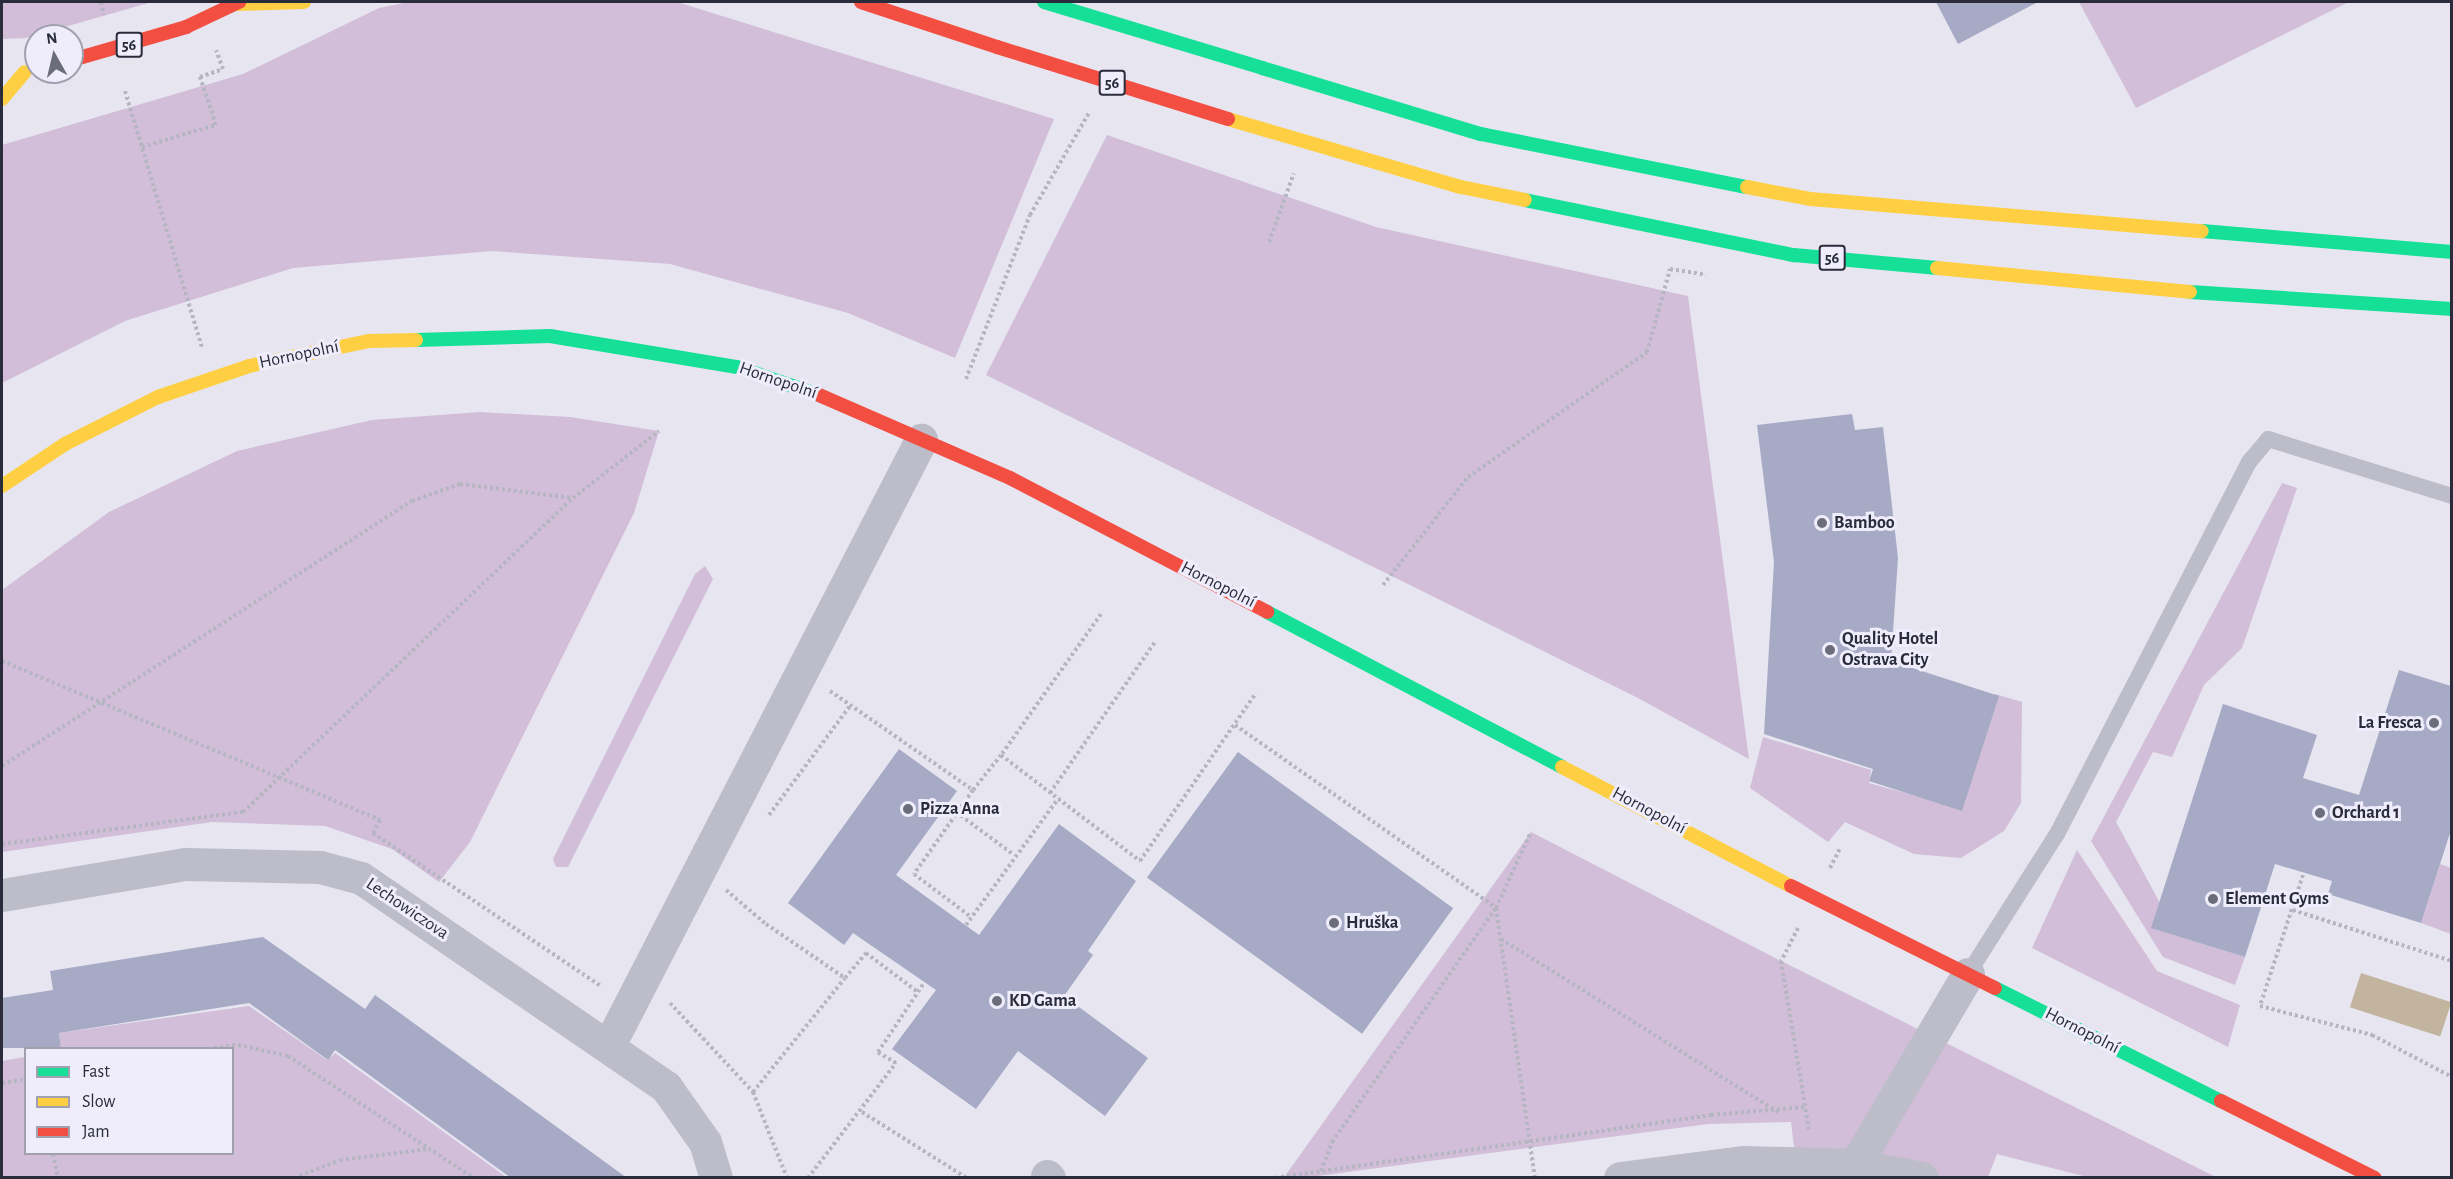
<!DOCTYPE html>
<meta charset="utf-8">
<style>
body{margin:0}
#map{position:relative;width:2453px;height:1179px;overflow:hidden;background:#e6e5f0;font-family:"Alegreya Sans",sans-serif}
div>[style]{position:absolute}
.green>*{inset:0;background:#d2bed8}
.water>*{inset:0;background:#c3b4a0;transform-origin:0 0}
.building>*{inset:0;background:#a6aac5;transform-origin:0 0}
.path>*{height:4px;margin-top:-2px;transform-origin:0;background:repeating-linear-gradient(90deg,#b6b5c2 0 3px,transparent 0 6px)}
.lane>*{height:16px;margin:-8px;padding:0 8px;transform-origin:8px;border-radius:8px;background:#bdbdc9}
.street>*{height:33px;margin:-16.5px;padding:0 16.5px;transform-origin:16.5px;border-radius:16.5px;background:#bdbdc9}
.fast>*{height:14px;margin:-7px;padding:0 7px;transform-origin:7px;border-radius:7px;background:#16e098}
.slow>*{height:14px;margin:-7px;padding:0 7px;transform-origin:7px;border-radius:7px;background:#ffcf43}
.jam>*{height:14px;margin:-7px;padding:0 7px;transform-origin:7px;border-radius:7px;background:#f24e42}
.fast-bridge>*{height:14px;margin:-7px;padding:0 7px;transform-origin:7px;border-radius:7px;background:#16e098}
.jam-bridge>*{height:14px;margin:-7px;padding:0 7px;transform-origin:7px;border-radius:7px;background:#f24e42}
.dots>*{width:16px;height:16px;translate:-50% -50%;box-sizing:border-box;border:3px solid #efedfb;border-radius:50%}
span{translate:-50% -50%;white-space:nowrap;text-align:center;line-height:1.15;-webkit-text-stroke:6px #efedfb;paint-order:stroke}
.shield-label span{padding:2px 4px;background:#efedfb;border:2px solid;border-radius:4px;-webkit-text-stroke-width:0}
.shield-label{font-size:16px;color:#2a2c3b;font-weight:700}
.street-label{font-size:18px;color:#2a2c3b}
.poi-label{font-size:18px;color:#2a2c3b;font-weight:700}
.left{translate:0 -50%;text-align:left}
.right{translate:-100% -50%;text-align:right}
.frame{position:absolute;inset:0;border:3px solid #2a2c3b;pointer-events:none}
.legend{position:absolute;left:24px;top:1047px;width:210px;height:108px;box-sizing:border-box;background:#efedfb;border:2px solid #a0a0ae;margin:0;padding:8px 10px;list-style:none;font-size:18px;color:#2a2c3b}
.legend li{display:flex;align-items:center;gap:12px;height:30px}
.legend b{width:30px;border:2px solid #a0a0ae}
.north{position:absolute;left:24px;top:24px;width:60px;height:60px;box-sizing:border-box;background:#efedfb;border:2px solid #a0a0ae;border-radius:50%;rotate:352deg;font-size:16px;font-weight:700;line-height:24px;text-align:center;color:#2a2c3b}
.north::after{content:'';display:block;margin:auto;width:21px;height:27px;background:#6c6d7a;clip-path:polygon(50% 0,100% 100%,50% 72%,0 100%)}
</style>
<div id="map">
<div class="green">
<div style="clip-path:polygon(2px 2px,152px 2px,26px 38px,2px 39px)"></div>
<div style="clip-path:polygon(409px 2px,677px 2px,1054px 119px,955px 358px,848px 313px,670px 264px,492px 251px,293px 268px,125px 321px,2px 383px,2px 145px,243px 74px,379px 8px)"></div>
<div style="clip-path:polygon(2079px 2px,2349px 2px,2136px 108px)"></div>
<div style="clip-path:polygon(1107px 135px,1376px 227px,1688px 296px,1749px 759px,1638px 698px,986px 375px)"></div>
<div style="clip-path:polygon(480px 412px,570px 417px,659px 431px,634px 513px,470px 842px,439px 882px,392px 849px,325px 826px,212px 822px,2px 852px,2px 590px,109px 512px,237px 451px,372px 420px)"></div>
<div style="clip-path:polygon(2282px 483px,2297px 488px,2242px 648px,2204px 685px,2172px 757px,2153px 752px,2116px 822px,2160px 903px,2152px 928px,2245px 957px,2235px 985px,2163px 957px,2091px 841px)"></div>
<div style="clip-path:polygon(705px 566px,713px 579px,568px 867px,556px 867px,553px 859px,695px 574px)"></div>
<div style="clip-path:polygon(1995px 694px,2022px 702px,2021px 803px,2004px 831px,1961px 858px,1914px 854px,1845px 822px,1828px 842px,1750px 788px,1763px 737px,1871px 770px,1869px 783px,1960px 808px)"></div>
<div style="clip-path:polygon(1531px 832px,1781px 961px,2216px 1177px,2087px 1177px,1997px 1154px,1988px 1177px,1922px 1177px,1796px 1163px,1791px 1122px,1708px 1124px,1310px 1177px,1285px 1176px)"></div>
<div style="clip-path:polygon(2077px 850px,2157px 971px,2240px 1005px,2228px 1047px,2032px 948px)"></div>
<div style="clip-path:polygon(2440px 864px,2451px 868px,2451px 934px,2421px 923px)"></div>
<div style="clip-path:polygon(249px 1006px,327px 1060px,335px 1053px,506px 1177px,2px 1177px,2px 1061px,25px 1057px,26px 1154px,232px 1154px,232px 1048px,61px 1048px,59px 1033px)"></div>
</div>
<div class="water">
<div style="left:2361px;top:973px;width:95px;height:36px;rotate:18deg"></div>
</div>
<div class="building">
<div style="clip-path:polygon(1936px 2px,2038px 2px,1958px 44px)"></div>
<div style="clip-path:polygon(1852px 414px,1855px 430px,1883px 427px,1898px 558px,1891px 661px,1999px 696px,1962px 811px,1869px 781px,1873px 769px,1764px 734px,1774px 562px,1757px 425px)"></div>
<div style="clip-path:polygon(2399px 670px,2451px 686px,2451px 830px,2421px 923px,2328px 894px,2332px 881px,2275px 864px,2245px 957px,2151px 928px,2223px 704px,2317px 735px,2303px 778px,2359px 795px)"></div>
<div style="clip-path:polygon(899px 749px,957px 791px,896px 875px,979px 935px,1059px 824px,1136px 881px,1088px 951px,1093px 955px,1064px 996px,1148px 1058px,1105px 1116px,1018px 1051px,976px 1109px,892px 1049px,936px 990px,853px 933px,844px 945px,788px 903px)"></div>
<div style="left:1238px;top:752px;width:266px;height:155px;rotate:36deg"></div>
<div style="clip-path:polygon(263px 937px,365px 1009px,375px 995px,627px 1178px,511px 1178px,335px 1050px,328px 1060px,249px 1003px,59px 1033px,61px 1048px,2px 1048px,2px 998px,53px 990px,50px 971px)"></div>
</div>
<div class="path">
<div style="left:101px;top:2px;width:13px;rotate:77deg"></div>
<div style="left:125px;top:91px;width:267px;rotate:73.3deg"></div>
<div style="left:142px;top:147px;width:77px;rotate:-16.6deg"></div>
<div style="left:216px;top:125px;width:51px;rotate:-108.4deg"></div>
<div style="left:200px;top:77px;width:24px;rotate:-19deg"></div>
<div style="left:223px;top:69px;width:20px;rotate:-110deg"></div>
<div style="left:1269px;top:242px;width:73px;rotate:-70.1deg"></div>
<div style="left:966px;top:379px;width:176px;rotate:-68.7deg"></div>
<div style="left:1030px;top:215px;width:118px;rotate:-60deg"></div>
<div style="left:1383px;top:585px;width:137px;rotate:-51.8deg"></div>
<div style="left:1468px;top:477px;width:218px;rotate:-34.9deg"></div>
<div style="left:1647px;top:352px;width:86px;rotate:-74.5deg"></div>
<div style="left:1670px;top:269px;width:36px;rotate:9deg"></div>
<div style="left:1101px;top:614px;width:173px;rotate:125.3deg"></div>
<div style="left:1001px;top:755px;width:175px;rotate:37.3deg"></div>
<div style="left:1140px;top:861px;width:204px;rotate:-55.4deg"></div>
<div style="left:2px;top:661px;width:410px;rotate:22.8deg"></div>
<div style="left:380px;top:820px;width:15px;rotate:118deg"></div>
<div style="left:373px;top:833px;width:276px;rotate:33.9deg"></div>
<div style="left:830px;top:691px;width:174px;rotate:34.7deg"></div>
<div style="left:973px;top:790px;width:103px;rotate:125.1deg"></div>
<div style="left:914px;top:874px;width:71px;rotate:37deg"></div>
<div style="left:1235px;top:725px;width:319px;rotate:35deg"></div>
<div style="left:1496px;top:908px;width:273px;rotate:81.8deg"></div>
<div style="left:2px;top:766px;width:488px;rotate:-32.9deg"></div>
<div style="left:412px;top:501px;width:51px;rotate:-19.5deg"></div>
<div style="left:460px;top:484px;width:114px;rotate:7.1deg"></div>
<div style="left:973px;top:790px;width:45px;rotate:-51.3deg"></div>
<div style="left:1050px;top:793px;width:184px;rotate:-55.2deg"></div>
<div style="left:956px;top:812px;width:72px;rotate:36.6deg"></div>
<div style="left:769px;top:815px;width:136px;rotate:-53.4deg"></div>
<div style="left:2px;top:844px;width:243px;rotate:-7.6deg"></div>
<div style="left:243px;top:812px;width:456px;rotate:-43.6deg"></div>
<div style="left:573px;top:498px;width:109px;rotate:-37.9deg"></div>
<div style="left:1830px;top:868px;width:22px;rotate:-63deg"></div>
<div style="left:2303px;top:875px;width:138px;rotate:108.2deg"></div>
<div style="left:2260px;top:1006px;width:116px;rotate:14.5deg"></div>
<div style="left:2372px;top:1035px;width:90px;rotate:27.7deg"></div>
<div style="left:726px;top:890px;width:52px;rotate:40.4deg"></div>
<div style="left:766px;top:924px;width:96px;rotate:34.4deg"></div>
<div style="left:845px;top:978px;width:33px;rotate:-50deg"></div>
<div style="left:866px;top:953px;width:65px;rotate:36.9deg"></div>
<div style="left:2293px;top:910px;width:167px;rotate:17.8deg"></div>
<div style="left:966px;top:925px;width:156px;rotate:-53.9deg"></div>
<div style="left:1798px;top:928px;width:37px;rotate:117deg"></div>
<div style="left:1781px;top:961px;width:171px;rotate:80.6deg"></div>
<div style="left:1501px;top:939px;width:327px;rotate:32deg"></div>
<div style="left:670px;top:1003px;width:122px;rotate:47deg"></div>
<div style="left:753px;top:1092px;width:92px;rotate:68.4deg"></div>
<div style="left:214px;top:1048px;width:24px;rotate:-7deg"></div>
<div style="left:238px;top:1045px;width:51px;rotate:12.4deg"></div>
<div style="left:288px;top:1056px;width:222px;rotate:33.3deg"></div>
<div style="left:2px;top:1083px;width:24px;rotate:-9deg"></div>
<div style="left:753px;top:1092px;width:146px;rotate:-51.1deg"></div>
<div style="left:862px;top:1112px;width:124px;rotate:32.2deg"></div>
<div style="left:53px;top:1154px;width:25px;rotate:78deg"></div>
<div style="left:1321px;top:1171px;width:31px;rotate:-69deg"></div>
<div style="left:1332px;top:1142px;width:286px;rotate:-55deg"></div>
<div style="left:1496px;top:908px;width:84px;rotate:-65.3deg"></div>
<div style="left:294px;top:1178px;width:49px;rotate:-21.4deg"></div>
<div style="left:340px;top:1160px;width:90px;rotate:-7deg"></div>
<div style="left:808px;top:1178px;width:145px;rotate:-52.6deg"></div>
<div style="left:896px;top:1063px;width:21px;rotate:-149deg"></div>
<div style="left:878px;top:1052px;width:83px;rotate:-56.3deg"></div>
<div style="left:1275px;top:1178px;width:441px;rotate:-8.2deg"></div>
<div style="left:1711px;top:1115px;width:93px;rotate:-4.9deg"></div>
</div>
<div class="lane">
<div style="left:1968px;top:974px;width:166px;rotate:-57.6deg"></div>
<div style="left:2057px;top:834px;width:419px;rotate:-62.7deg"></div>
<div style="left:2249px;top:462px;width:30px;rotate:-50deg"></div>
<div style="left:2268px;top:439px;width:193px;rotate:17.2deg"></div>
</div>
<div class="street">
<div style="left:2px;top:895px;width:187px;rotate:-9.6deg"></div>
<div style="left:186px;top:864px;width:134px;rotate:1.3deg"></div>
<div style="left:320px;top:867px;width:42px;rotate:15deg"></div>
<div style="left:361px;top:878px;width:370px;rotate:34.4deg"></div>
<div style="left:666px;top:1087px;width:67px;rotate:54.7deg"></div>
<div style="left:705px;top:1142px;width:38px;rotate:73deg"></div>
<div style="left:609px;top:1045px;width:681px;rotate:-62.72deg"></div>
<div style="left:1855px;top:1165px;width:222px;rotate:-59.4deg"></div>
<div style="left:1047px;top:1176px;width:3px;rotate:45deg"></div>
<div style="left:1620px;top:1178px;width:125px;rotate:-7.4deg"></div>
<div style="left:1744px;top:1162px;width:111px;rotate:1.5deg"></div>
<div style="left:1855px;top:1165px;width:68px;rotate:11deg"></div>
</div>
<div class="fast">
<div style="left:1262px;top:68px;width:229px;rotate:16.8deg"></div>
<div style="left:1481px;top:134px;width:271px;rotate:11.3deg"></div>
<div style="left:1525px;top:200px;width:275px;rotate:11.6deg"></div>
<div style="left:1794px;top:255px;width:144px;rotate:5.2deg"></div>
<div style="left:2202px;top:231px;width:251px;rotate:4.8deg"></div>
<div style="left:2190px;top:292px;width:263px;rotate:3.7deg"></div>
<div style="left:416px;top:340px;width:134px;rotate:-1.7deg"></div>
<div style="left:550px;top:336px;width:190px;rotate:9.4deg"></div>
<div style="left:737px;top:367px;width:87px;rotate:18.9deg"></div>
<div style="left:1267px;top:612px;width:333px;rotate:27.7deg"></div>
<div style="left:1995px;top:988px;width:253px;rotate:26.6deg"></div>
</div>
<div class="slow">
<div style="left:235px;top:4px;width:69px;rotate:-1.7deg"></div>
<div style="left:2px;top:99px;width:35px;rotate:-50deg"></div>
<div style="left:1228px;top:119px;width:243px;rotate:16.3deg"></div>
<div style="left:1461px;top:187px;width:65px;rotate:11.5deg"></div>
<div style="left:1747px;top:187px;width:64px;rotate:10.8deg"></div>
<div style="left:1810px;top:199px;width:393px;rotate:4.7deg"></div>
<div style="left:1937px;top:268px;width:254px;rotate:5.4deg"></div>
<div style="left:2px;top:486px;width:76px;rotate:-33.7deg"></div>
<div style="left:65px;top:444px;width:104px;rotate:-26.8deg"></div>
<div style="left:158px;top:397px;width:96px;rotate:-18.8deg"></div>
<div style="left:249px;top:366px;width:123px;rotate:-11.8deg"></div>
<div style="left:369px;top:341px;width:47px;rotate:-1.2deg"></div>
<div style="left:1562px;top:767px;width:258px;rotate:27.5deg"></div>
</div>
<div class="jam">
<div style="left:861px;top:2px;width:143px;rotate:18.3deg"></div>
<div style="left:186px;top:27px;width:59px;rotate:-25.3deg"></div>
<div style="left:819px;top:395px;width:208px;rotate:23.5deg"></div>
<div style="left:1010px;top:478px;width:290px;rotate:27.5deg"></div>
<div style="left:1791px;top:886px;width:228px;rotate:26.6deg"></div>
<div style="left:2221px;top:1101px;width:172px;rotate:26.6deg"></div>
</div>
<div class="fast-bridge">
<div style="left:1044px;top:2px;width:228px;rotate:16.8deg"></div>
</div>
<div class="jam-bridge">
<div style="left:997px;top:47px;width:242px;rotate:17.3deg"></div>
<div style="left:72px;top:60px;width:119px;rotate:-16.1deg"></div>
</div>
<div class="dots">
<div style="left:1822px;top:523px;background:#6c6d7a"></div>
<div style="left:1830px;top:650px;background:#6c6d7a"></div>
<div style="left:2434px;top:723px;background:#6c6d7a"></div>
<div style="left:908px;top:809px;background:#6c6d7a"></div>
<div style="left:2320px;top:813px;background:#6c6d7a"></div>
<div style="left:2213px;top:899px;background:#6c6d7a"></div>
<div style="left:1334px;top:923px;background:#6c6d7a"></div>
<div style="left:997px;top:1001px;background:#6c6d7a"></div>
</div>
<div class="shield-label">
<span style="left:129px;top:45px">56</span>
<span style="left:1112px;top:83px">56</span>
<span style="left:1832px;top:258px">56</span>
</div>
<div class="street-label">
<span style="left:299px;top:355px;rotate:-12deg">Hornopolní</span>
<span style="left:778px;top:381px;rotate:19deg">Hornopolní</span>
<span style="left:1218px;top:585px;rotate:27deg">Hornopolní</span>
<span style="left:1649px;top:811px;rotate:28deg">Hornopolní</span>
<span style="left:407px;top:909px;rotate:34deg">Lechowiczova</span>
<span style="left:2082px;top:1031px;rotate:27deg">Hornopolní</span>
</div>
<div class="poi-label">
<span class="left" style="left:1834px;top:523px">Bamboo</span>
<span class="left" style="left:1842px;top:650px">Quality Hotel<br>Ostrava City</span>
<span class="right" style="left:2422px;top:723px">La Fresca</span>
<span class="left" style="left:920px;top:809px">Pizza Anna</span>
<span class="left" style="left:2332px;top:813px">Orchard 1</span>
<span class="left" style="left:2225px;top:899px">Element Gyms</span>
<span class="left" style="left:1346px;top:923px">Hruška</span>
<span class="left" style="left:1009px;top:1001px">KD Gama</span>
</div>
<div class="frame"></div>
<ul class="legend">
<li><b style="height:8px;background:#16e098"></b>Fast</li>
<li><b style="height:8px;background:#ffcf43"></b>Slow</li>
<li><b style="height:8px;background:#f24e42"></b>Jam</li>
</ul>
<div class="north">N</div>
</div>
